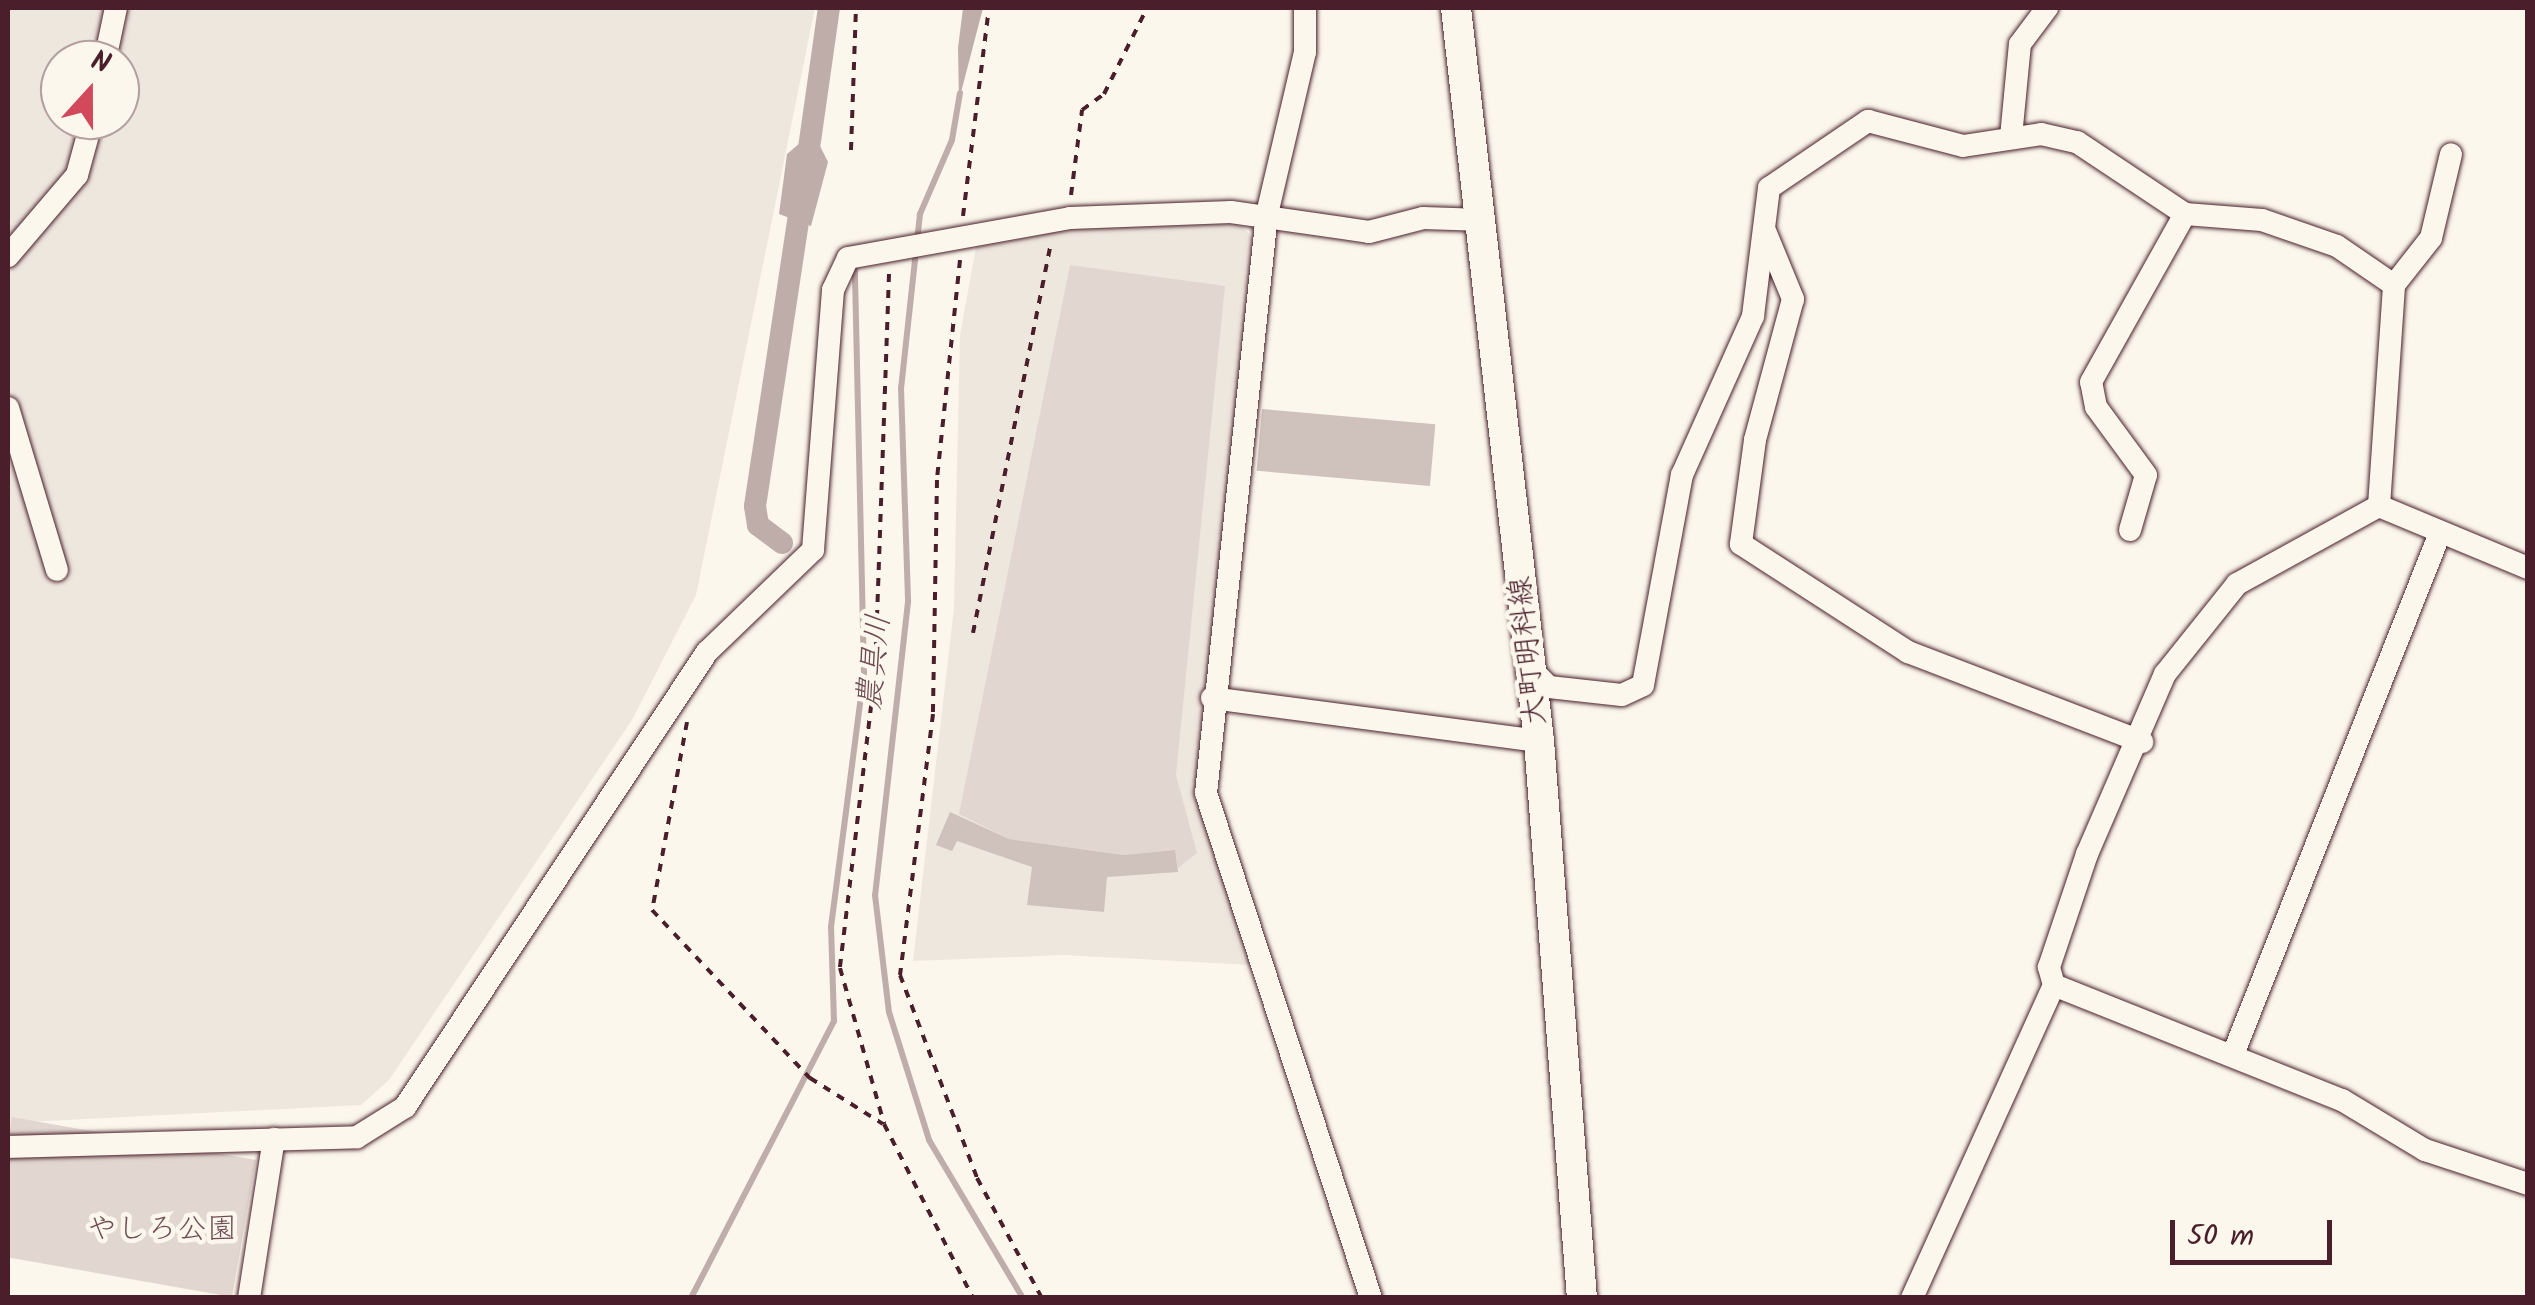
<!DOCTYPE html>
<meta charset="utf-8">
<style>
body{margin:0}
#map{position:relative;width:2535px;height:1305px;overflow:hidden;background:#fbf7ec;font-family:Kalam,"Klee One",sans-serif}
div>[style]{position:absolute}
.built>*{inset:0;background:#eee7de}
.green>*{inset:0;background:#e2d7d0;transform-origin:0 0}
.water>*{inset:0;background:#bfadaa}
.stream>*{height:6px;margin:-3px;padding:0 3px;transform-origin:3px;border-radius:3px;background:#bfadaa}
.canal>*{height:22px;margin:-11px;padding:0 11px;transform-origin:11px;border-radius:11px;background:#bfadaa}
.building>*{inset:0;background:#cfc2bc;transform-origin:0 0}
.path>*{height:4px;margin-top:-2px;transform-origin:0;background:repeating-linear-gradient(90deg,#4a1f2b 0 8px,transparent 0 16px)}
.roads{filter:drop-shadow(0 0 2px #4a1f2b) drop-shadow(0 0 2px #4a1f2b)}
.minor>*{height:22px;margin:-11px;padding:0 11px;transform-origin:11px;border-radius:11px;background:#fbf7ec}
.major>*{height:30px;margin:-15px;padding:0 15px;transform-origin:15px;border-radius:15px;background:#fbf7ec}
span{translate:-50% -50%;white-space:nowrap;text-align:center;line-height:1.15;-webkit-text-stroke:9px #fbf7ec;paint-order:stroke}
.street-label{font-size:30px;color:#4a1f2b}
.park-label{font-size:30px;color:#704d54}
.water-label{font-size:32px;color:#6d4a51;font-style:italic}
.frame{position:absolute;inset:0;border:10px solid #4a1f2b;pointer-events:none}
.north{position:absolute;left:40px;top:40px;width:100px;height:100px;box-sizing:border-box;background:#fbf7ec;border:2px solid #b4a19f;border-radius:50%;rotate:21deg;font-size:28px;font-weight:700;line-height:40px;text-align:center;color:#4a1f2b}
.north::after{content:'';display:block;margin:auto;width:35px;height:45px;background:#d1495b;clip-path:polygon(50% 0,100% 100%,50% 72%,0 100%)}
.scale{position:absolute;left:2170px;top:1220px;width:162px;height:45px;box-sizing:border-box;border:5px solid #4a1f2b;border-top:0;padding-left:12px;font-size:30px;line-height:35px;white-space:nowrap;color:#4a1f2b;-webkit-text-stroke:8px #fbf7ec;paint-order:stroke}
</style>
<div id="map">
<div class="built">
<div style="clip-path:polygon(evenodd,8px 8px,815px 8px,696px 595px,632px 720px,389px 1080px,361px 1105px,8px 1123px,8px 8px,60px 60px,120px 60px,120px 120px,60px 120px,60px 60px)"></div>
<div style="clip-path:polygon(1239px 223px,1258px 244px,1198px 782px,1250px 965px,1065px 955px,913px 961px,954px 608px,960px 335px,977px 242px,1045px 228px)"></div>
</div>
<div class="green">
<div style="clip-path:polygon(1070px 265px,1225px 286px,1176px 775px,1197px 853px,1178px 868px,1174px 850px,1123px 855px,1009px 839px,959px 814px)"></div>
<div style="left:256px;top:1160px;width:139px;height:248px;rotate:100deg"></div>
</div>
<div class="water">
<div style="clip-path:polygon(963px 8px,983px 8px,959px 100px,958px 48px)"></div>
<div style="clip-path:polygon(813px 132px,828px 162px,811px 226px,779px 214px,787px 154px)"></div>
</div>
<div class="stream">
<div style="left:960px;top:93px;width:48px;rotate:99.7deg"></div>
<div style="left:952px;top:140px;width:81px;rotate:113.4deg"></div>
<div style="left:920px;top:214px;width:175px;rotate:96.2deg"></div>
<div style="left:901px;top:388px;width:214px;rotate:88.1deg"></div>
<div style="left:908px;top:602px;width:295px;rotate:96.4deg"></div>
<div style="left:875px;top:895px;width:118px;rotate:83.2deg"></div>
<div style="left:889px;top:1012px;width:134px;rotate:72.6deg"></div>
<div style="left:929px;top:1140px;width:184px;rotate:59.3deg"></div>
<div style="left:691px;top:1298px;width:312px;rotate:-62.7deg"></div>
<div style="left:834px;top:1021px;width:94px;rotate:-91.8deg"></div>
<div style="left:831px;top:927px;width:256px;rotate:-82.6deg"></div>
<div style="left:864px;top:673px;width:402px;rotate:-91.3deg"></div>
</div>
<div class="canal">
<div style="left:807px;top:162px;width:156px;rotate:-81.9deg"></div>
<div style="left:782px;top:543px;width:30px;rotate:-143deg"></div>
<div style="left:758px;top:525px;width:19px;rotate:-99deg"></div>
<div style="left:755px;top:506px;width:316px;rotate:-81.4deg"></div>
</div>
<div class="building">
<div style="left:1262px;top:409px;width:174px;height:62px;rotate:5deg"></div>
<div style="clip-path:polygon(950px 812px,1009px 839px,1123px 855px,1175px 850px,1178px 872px,1107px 877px,1104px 912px,1027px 905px,1032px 867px,957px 841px,952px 851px,936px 845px)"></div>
</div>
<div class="path">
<div style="left:851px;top:150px;width:142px;rotate:-88deg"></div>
<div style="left:1071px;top:195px;width:86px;rotate:-82.6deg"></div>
<div style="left:1082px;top:110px;width:27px;rotate:-36deg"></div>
<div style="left:1104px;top:94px;width:96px;rotate:-63.4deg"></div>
<div style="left:963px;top:216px;width:210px;rotate:-82.9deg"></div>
<div style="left:960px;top:260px;width:221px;rotate:96deg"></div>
<div style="left:937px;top:480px;width:234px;rotate:91deg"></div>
<div style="left:933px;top:714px;width:263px;rotate:97.2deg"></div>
<div style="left:900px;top:975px;width:217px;rotate:69.2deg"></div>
<div style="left:977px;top:1178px;width:136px;rotate:61.6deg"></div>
<div style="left:889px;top:274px;width:399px;rotate:92deg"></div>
<div style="left:875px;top:673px;width:297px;rotate:96.8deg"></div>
<div style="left:840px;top:968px;width:162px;rotate:74.2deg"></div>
<div style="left:884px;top:1124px;width:195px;rotate:62.9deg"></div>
<div style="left:973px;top:633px;width:397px;rotate:-78.7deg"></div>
<div style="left:687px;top:722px;width:191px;rotate:100.5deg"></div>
<div style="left:652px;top:910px;width:231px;rotate:46.8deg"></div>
<div style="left:810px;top:1078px;width:86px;rotate:32.2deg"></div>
</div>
<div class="roads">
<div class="minor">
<div style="left:1305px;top:8px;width:44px;rotate:90deg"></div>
<div style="left:1305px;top:52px;width:166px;rotate:103.2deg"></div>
<div style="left:1267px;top:214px;width:582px;rotate:96.01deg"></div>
<div style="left:1206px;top:793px;width:531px;rotate:71.91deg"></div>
<div style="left:105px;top:60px;width:53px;rotate:-78.1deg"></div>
<div style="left:2011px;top:137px;width:93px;rotate:-84.5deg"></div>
<div style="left:2020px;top:44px;width:45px;rotate:-53.1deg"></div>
<div style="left:1765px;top:231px;width:74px;rotate:67.6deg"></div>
<div style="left:1793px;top:299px;width:146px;rotate:105.1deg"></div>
<div style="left:1755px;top:440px;width:105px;rotate:97.7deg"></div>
<div style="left:1741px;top:544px;width:199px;rotate:32.9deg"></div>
<div style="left:1908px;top:652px;width:251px;rotate:21deg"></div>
<div style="left:8px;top:256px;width:106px;rotate:-49.6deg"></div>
<div style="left:77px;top:175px;width:57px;rotate:-74.7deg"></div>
<div style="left:8px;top:408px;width:169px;rotate:73.2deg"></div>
<div style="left:2379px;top:506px;width:161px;rotate:22.6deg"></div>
<div style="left:2130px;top:530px;width:57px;rotate:-73.8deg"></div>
<div style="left:2146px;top:475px;width:84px;rotate:-126.3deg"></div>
<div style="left:2096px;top:407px;width:25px;rotate:-101deg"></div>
<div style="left:2091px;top:382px;width:193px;rotate:-60.8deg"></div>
<div style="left:1531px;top:669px;width:25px;rotate:45deg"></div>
<div style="left:1549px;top:687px;width:73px;rotate:6.3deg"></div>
<div style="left:1622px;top:695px;width:23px;rotate:-25deg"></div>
<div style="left:1643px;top:685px;width:214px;rotate:-79.5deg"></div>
<div style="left:1682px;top:475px;width:174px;rotate:-65.9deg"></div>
<div style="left:1753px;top:316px;width:129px;rotate:-82.9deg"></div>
<div style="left:1769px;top:188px;width:120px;rotate:-34.1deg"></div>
<div style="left:1868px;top:121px;width:98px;rotate:14.7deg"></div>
<div style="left:1963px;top:146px;width:79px;rotate:-8.7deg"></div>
<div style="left:2041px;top:134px;width:37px;rotate:13deg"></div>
<div style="left:2077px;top:142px;width:130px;rotate:33.7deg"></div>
<div style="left:2185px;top:214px;width:77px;rotate:4.5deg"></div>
<div style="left:2262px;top:220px;width:79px;rotate:19.1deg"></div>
<div style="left:2337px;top:246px;width:69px;rotate:34.4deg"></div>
<div style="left:1212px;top:698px;width:330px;rotate:7.5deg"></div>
<div style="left:2054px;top:985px;width:310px;rotate:21.8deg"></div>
<div style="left:2342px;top:1100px;width:97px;rotate:31.1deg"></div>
<div style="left:2425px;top:1150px;width:108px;rotate:18.3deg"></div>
<div style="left:2234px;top:1052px;width:558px;rotate:-68.35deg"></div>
<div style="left:8px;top:1147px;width:349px;rotate:-1.6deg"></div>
<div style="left:357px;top:1137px;width:57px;rotate:-32deg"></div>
<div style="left:405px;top:1107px;width:546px;rotate:-56.43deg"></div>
<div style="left:707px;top:652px;width:147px;rotate:-43.9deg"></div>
<div style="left:813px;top:550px;width:261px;rotate:-85.6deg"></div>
<div style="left:833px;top:290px;width:35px;rotate:-65deg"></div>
<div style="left:848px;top:258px;width:226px;rotate:-10.2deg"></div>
<div style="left:1070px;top:218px;width:161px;rotate:-2.1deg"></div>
<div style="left:1231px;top:212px;width:139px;rotate:8.2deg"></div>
<div style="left:1369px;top:232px;width:56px;rotate:-14.5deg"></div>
<div style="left:1423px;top:218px;width:61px;rotate:1.9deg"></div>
<div style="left:249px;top:1298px;width:161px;rotate:-81.1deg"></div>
<div style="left:1912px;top:1298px;width:344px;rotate:-65.6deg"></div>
<div style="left:2054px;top:985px;width:19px;rotate:-106deg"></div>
<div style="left:2049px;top:967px;width:119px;rotate:-71.4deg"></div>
<div style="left:2087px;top:854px;width:196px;rotate:-66.6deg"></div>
<div style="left:2165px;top:674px;width:115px;rotate:-51.3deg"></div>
<div style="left:2237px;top:584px;width:162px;rotate:-28.8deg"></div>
<div style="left:2379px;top:506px;width:222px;rotate:-86.1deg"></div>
<div style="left:2394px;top:285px;width:60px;rotate:-51.8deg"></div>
<div style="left:2431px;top:238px;width:86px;rotate:-76.6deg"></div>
</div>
<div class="major">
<div style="left:1456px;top:8px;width:738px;rotate:83.54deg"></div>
<div style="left:1539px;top:741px;width:559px;rotate:85.59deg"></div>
</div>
</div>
<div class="street-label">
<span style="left:1529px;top:651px;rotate:-96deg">大町明科線</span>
</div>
<div class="park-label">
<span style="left:162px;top:1230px">やしろ公園</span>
</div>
<div class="water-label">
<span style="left:876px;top:662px;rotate:-84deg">農具川</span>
</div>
<div class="frame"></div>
<div class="north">N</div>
<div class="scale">50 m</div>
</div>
